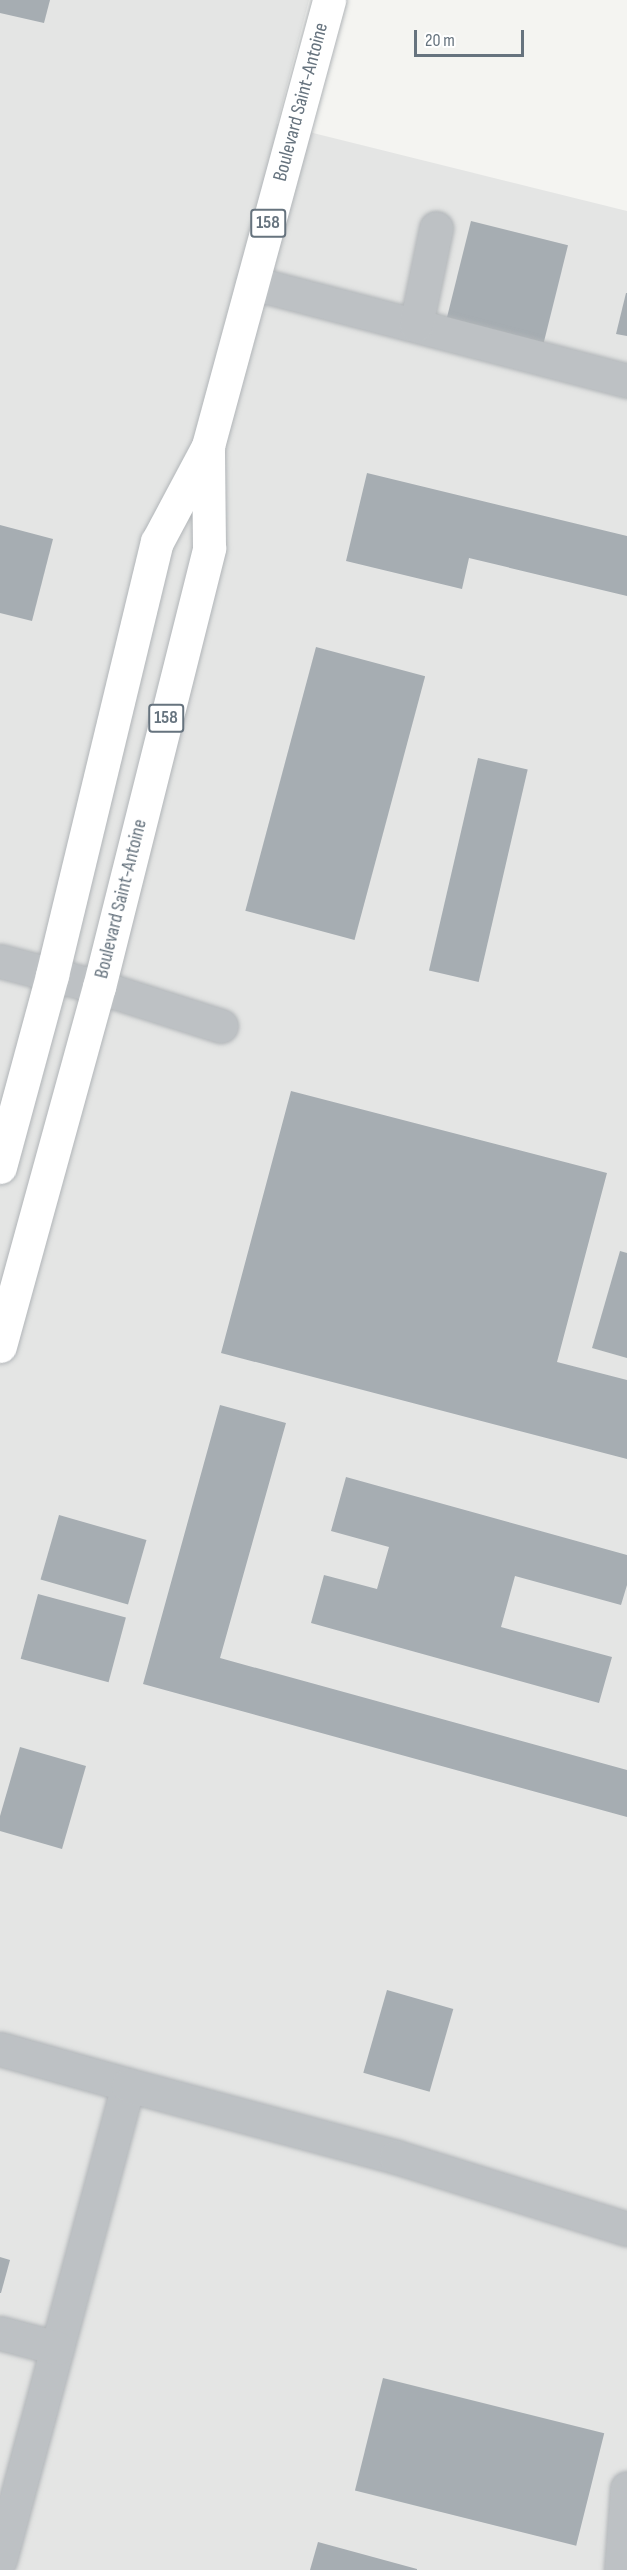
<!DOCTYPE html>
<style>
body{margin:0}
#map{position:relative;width:627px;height:2570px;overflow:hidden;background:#f4f4f1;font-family:"Sofia Sans Condensed",sans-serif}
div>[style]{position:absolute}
.built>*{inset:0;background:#e4e5e4}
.building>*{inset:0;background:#a6adb2;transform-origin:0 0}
.roads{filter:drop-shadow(0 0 2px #b1b5b8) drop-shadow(0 0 2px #b1b5b8)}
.minor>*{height:33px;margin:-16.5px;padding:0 16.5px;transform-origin:16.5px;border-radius:16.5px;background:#bdc1c4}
.major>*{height:33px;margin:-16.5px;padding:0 16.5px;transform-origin:16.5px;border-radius:16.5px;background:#fff}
span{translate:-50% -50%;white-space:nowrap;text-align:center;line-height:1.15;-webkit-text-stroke:6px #fff;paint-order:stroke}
.shield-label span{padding:2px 4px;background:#fff;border:2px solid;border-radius:4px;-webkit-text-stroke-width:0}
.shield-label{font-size:18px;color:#66737e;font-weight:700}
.street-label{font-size:20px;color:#66737e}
.scale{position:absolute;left:414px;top:30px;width:110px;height:27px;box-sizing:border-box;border:3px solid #66737e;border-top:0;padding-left:8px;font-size:18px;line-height:21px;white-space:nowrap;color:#66737e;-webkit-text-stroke:4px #fff;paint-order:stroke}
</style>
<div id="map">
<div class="built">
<div style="clip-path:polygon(0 0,309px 0,277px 124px,627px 211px,627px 2570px,0 2570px)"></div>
</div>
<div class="building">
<div style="clip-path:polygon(0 0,50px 0,44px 23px,0 13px)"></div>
<div style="left:471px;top:221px;width:100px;height:101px;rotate:14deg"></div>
<div style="clip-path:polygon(626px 293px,627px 293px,627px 336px,616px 334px)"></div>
<div style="clip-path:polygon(367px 473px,627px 536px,627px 596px,469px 558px,462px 589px,346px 561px)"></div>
<div style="clip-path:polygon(0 525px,53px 539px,32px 621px,0 613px)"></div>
<div style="left:316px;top:647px;width:113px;height:273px;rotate:15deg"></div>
<div style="left:478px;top:758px;width:51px;height:218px;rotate:13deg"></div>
<div style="clip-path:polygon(291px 1091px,607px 1173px,557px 1362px,627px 1380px,627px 1459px,221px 1353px)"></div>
<div style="clip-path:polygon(620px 1251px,627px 1253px,627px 1358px,592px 1348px)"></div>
<div style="clip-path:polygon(220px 1405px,286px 1423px,220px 1658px,627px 1770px,627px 1817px,143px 1684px)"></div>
<div style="clip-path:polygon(346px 1477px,627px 1555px,627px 1585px,621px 1605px,515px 1576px,501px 1627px,612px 1657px,599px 1703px,311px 1623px,324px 1575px,377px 1589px,389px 1547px,331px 1531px)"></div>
<div style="left:59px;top:1515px;width:91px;height:67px;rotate:16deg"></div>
<div style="left:38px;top:1594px;width:91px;height:67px;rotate:15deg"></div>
<div style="clip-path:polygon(20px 1747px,86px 1766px,62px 1849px,0 1831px,0 1816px)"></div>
<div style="left:387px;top:1990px;width:69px;height:86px;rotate:16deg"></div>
<div style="clip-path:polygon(0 2257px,10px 2260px,1px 2293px,0 2293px)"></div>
<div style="left:383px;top:2378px;width:228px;height:116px;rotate:14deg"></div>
<div style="clip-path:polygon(318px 2542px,417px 2569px,417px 2570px,310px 2570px)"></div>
</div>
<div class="roads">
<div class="minor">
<div style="left:252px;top:283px;width:388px;rotate:14.6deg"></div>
<div style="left:416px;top:325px;width:99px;rotate:-78.3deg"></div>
<div style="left:0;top:961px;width:102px;rotate:14.7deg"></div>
<div style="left:99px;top:987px;width:128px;rotate:17.7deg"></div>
<div style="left:0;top:2049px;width:133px;rotate:15.7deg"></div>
<div style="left:128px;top:2085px;width:492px;rotate:105.1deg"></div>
<div style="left:128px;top:2085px;width:278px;rotate:15deg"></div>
<div style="left:396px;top:2157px;width:242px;rotate:17.3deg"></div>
<div style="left:0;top:2333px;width:59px;rotate:14.7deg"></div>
<div style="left:621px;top:2570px;width:82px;rotate:-85.8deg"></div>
</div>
<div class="major">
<div style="left:0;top:1167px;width:199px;rotate:-74.8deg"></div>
<div style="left:52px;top:975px;width:446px;rotate:-76.4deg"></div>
<div style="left:157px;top:542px;width:109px;rotate:-62deg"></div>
<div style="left:208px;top:446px;width:462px;rotate:-74.8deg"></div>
<div style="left:0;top:1346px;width:372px;rotate:-74.6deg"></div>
<div style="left:99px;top:987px;width:453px;rotate:-75.9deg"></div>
<div style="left:209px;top:548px;width:97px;rotate:-90.6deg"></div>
</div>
</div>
<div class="shield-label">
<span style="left:268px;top:223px">158</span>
<span style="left:166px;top:718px">158</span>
</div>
<div class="street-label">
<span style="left:301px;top:102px;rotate:-75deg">Boulevard Saint-Antoine</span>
<span style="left:121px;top:899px;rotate:-76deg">Boulevard Saint-Antoine</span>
</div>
<div class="scale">20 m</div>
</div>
